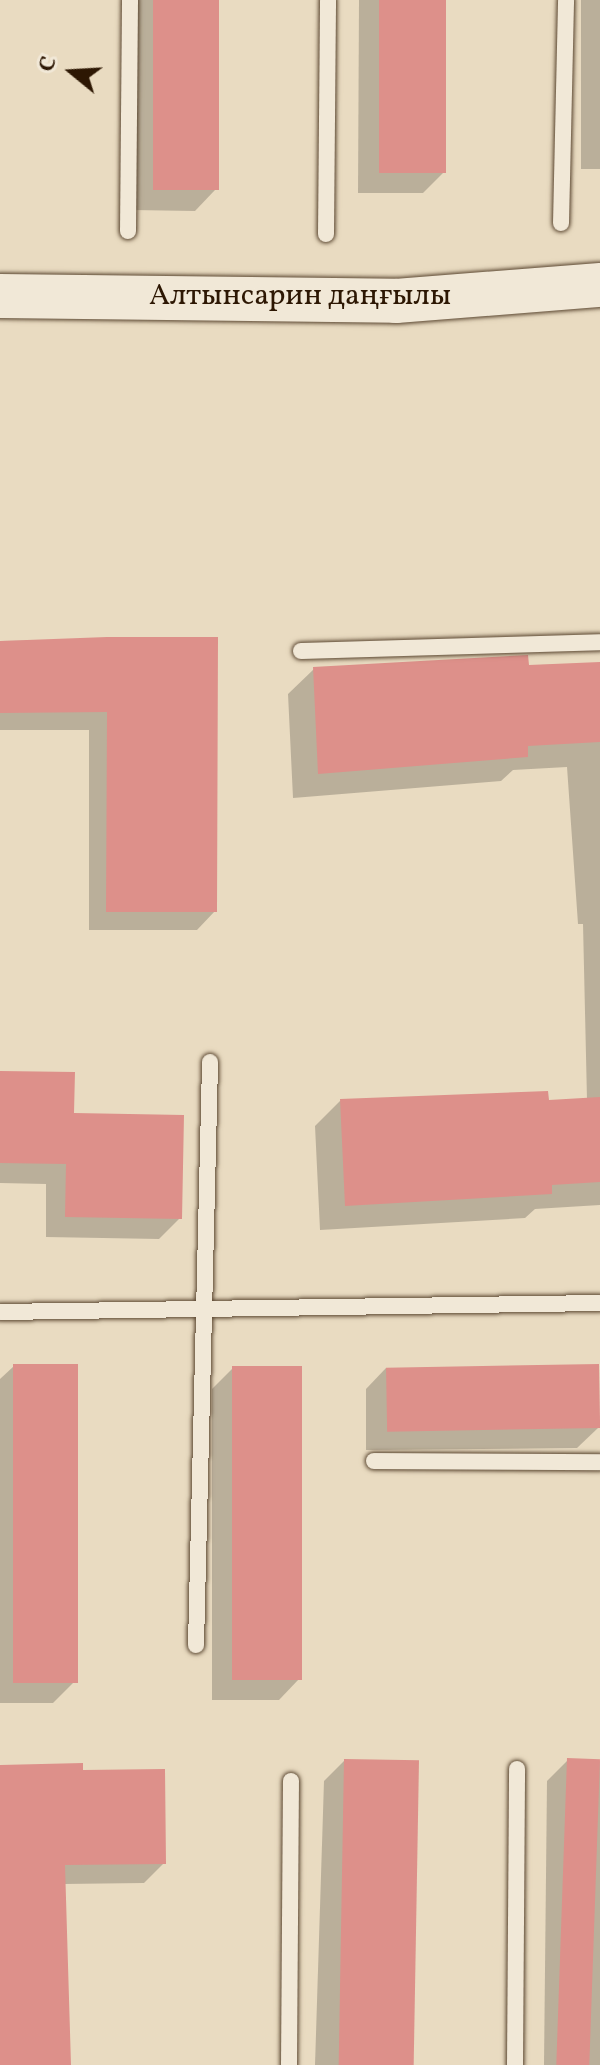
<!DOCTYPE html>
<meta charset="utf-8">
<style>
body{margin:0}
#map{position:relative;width:600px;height:2065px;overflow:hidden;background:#e9dbc1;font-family:Vollkorn,serif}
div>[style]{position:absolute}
.shadow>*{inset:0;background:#0003;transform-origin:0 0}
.building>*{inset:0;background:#dd908a;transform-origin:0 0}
.roads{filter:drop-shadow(0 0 2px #5c4832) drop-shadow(0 0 2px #5c4832)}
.service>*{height:16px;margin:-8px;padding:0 8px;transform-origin:8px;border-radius:8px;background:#f1e8d7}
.secondary>*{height:44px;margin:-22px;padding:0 22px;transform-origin:22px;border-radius:22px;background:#f1e8d7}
span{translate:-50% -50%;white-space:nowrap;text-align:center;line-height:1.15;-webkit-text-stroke:6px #f1e8d7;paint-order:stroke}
.street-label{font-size:30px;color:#2d1703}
.north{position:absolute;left:32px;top:32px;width:80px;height:80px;-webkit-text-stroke:6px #f1e8d7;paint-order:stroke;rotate:288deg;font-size:22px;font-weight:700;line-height:32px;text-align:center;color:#2d1703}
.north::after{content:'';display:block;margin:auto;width:28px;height:36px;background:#2d1703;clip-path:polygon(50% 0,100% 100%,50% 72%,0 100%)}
</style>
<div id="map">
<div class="shadow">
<div style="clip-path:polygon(133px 0,217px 0,215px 190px,195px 211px,132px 210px)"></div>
<div style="clip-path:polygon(359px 0,444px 0,444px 172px,423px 193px,358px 193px)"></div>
<div style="left:581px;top:0;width:19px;height:169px"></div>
<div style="clip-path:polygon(216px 639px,215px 911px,197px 930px,89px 930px,89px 730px,0 730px,0 641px)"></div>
<div style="clip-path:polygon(600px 664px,600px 1205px,535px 1209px,525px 1218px,320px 1230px,315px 1126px,340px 1101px,587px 1100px,583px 924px,578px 924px,567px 767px,513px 770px,501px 781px,293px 798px,288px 694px,314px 669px)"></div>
<div style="clip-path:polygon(0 1073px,180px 1218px,159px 1239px,46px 1237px,46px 1184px,0 1183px)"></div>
<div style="clip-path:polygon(14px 1366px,73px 1683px,53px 1703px,0 1703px,0 1379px)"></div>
<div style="clip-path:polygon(233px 1368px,299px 1679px,279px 1700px,212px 1700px,212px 1389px)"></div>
<div style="clip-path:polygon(386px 1368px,598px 1428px,577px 1448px,366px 1450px,366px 1389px)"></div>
<div style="clip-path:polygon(568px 1760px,600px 1761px,600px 2065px,544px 2065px,547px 1781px)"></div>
<div style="clip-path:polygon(344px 1761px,409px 2065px,315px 2065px,324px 1781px)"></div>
<div style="clip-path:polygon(0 1767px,81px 1772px,164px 1863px,144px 1883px,64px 1884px,69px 2065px,0 2065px)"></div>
</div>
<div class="building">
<div style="left:153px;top:0;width:66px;height:190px"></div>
<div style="left:379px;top:0;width:67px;height:173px"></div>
<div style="clip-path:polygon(107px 637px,218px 637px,217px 912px,106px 912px,107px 712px,0 713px,0 641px)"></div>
<div style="clip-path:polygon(528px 655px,529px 665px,600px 662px,600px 742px,528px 746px,528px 757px,318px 774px,313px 667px)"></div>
<div style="clip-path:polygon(0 1071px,75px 1072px,74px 1113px,184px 1115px,182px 1219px,65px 1217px,66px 1164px,0 1163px)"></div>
<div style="clip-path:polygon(548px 1091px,549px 1100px,600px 1097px,600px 1182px,552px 1185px,552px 1194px,345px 1206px,340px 1099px)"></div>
<div style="left:13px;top:1364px;width:65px;height:319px"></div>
<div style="left:599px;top:1364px;width:64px;height:213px;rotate:89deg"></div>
<div style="left:232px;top:1366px;width:70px;height:314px"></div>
<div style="left:567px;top:1758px;width:33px;height:307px;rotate:2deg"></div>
<div style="left:344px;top:1759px;width:75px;height:306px;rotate:1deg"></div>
<div style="clip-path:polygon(83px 1763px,83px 1770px,165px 1769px,166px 1864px,65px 1865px,71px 2065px,0 2065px,0 1765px)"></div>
</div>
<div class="roads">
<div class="service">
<div style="left:561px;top:223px;width:223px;rotate:-88.7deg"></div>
<div style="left:128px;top:231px;width:231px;rotate:-89.5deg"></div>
<div style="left:326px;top:234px;width:234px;rotate:-89.5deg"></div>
<div style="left:301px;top:651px;width:299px;rotate:-1.7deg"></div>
<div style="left:0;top:1312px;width:600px;rotate:-0.86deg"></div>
<div style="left:374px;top:1461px;width:226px;rotate:0.3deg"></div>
<div style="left:196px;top:1645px;width:583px;rotate:-88.62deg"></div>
<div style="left:289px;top:2065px;width:284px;rotate:-89.6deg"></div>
<div style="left:515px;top:2065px;width:296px;rotate:-89.6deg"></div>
</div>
<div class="secondary">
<div style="left:0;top:296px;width:396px;rotate:0.7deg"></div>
<div style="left:396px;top:301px;width:205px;rotate:-4.5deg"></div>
</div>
</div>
<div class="street-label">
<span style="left:300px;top:296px">Алтынсарин даңғылы</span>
</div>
<div class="north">С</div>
</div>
